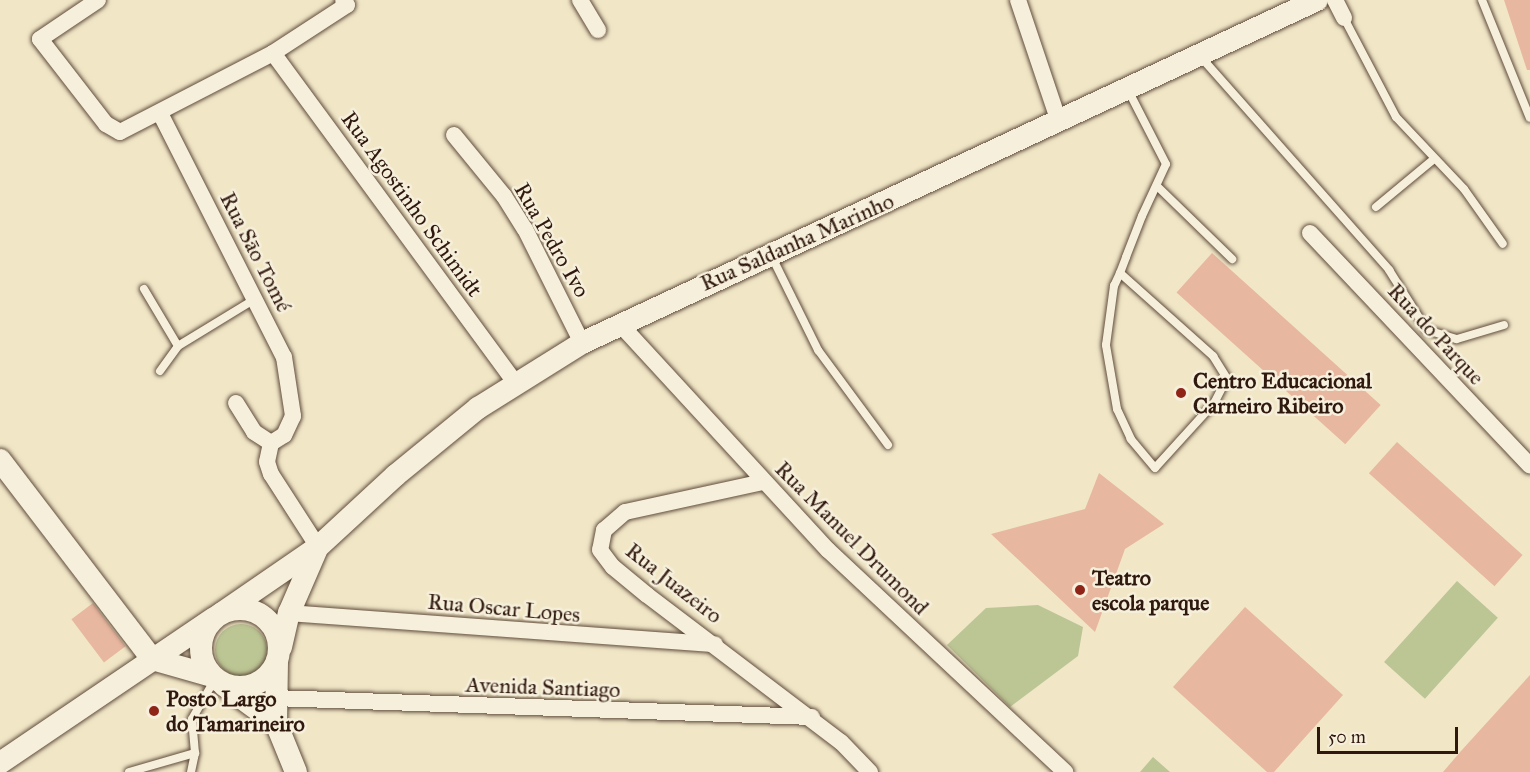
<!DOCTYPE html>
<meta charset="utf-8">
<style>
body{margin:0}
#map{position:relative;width:1530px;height:772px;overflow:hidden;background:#f1e7c7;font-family:"IM FELL Great Primer",serif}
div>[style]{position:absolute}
.green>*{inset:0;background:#bcc594;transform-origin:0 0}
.round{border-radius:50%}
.building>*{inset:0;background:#e8b7a0;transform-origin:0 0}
.roads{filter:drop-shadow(0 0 2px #604c3c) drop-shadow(0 0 2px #604c3c)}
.lane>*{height:8px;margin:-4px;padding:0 4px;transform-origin:4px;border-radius:4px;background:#f6efdb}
.street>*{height:16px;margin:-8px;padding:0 8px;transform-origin:8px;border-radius:8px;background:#f6efdb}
.secondary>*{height:22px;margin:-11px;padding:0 11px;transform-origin:11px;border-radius:11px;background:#f6efdb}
.secondary>.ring{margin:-11px;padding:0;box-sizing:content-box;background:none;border:22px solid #f6efdb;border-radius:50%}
.dots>*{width:16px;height:16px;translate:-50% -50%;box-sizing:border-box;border:3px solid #f6efdb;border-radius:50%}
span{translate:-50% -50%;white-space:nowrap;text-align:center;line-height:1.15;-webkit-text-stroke:5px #f6efdb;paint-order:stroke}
.street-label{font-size:22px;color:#2f180e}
.poi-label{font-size:22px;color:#2f180e;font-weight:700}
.left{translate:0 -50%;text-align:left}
.scale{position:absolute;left:1317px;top:727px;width:141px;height:27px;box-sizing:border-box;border:3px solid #2f180e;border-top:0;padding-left:8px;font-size:18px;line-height:21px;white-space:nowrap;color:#2f180e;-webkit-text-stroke:4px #f6efdb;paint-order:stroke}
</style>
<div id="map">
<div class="green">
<div style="left:1457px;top:581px;width:55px;height:109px;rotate:42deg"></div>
<div style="clip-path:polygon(1038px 605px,1083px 627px,1078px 656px,1010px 707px,947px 645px,986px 608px)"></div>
<div class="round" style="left:215px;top:624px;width:52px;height:52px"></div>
<div style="clip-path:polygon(1153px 757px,1170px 772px,1140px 772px)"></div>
</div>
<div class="building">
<div style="clip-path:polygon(1504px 0,1530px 0,1530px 70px,1527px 70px)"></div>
<div style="left:1212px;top:253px;width:227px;height:53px;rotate:42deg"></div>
<div style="left:1397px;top:442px;width:169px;height:42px;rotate:42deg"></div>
<div style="clip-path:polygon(1099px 473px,1164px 524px,1125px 549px,1095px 632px,991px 534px,1085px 509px)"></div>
<div style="left:93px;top:603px;width:54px;height:27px;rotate:53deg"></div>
<div style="clip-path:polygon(1245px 607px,1343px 695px,1274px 772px,1267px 772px,1173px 687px)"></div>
<div style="clip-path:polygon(1530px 675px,1530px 772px,1443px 772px,1461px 751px)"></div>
</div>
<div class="roads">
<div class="lane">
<div style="left:1482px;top:0;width:127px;rotate:67.9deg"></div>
<div style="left:1344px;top:18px;width:112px;rotate:62.3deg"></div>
<div style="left:1396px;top:117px;width:99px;rotate:46.6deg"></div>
<div style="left:1464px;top:189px;width:67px;rotate:54.7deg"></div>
<div style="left:1200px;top:56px;width:286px;rotate:48.5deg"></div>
<div style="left:1389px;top:270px;width:71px;rotate:57.7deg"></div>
<div style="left:1427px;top:330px;width:31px;rotate:17deg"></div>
<div style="left:1457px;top:339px;width:49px;rotate:-16.6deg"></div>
<div style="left:1157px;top:186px;width:105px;rotate:44.2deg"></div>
<div style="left:1376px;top:207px;width:75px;rotate:-39.6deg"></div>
<div style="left:772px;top:257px;width:104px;rotate:63.7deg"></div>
<div style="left:818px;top:350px;width:118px;rotate:53.6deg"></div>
<div style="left:1120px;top:273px;width:125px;rotate:41.7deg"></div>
<div style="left:1213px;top:356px;width:26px;rotate:58deg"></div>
<div style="left:1227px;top:378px;width:27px;rotate:117deg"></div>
<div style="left:1215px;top:402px;width:89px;rotate:132.3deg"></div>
<div style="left:1155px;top:468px;width:38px;rotate:-130deg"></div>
<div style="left:1131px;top:439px;width:33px;rotate:-115deg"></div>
<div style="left:1117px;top:409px;width:65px;rotate:-99.8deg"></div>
<div style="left:1106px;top:345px;width:60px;rotate:-82.3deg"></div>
<div style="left:1114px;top:286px;width:14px;rotate:-65deg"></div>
<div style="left:1120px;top:273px;width:17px;rotate:-69deg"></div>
<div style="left:1126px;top:257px;width:44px;rotate:-68.7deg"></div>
<div style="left:1142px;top:216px;width:57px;rotate:-65.2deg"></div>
<div style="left:1166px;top:164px;width:83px;rotate:-117.2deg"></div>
<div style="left:144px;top:289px;width:66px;rotate:59.2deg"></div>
<div style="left:160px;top:371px;width:31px;rotate:-54deg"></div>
<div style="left:178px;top:346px;width:90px;rotate:-31.4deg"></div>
<div style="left:129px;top:772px;width:69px;rotate:-16.1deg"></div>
<div style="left:191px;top:772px;width:19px;rotate:-78deg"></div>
<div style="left:195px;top:753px;width:34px;rotate:-95deg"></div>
<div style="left:192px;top:719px;width:46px;rotate:-60.1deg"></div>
</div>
<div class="street">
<div style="left:98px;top:0;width:70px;rotate:146.1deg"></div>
<div style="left:40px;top:39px;width:108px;rotate:52.2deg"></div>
<div style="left:106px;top:124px;width:16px;rotate:30deg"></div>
<div style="left:120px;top:132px;width:172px;rotate:-27.3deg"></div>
<div style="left:273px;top:53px;width:88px;rotate:-33deg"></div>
<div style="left:347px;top:5px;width:6px;rotate:-129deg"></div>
<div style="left:580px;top:0;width:35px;rotate:59deg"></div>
<div style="left:1018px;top:0;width:129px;rotate:71.4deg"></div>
<div style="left:1335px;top:0;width:20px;rotate:63deg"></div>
<div style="left:273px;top:53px;width:408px;rotate:53.7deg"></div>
<div style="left:160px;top:113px;width:274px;rotate:63.1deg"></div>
<div style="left:284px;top:357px;width:60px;rotate:81.3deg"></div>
<div style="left:293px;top:416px;width:21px;rotate:115deg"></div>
<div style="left:284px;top:435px;width:15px;rotate:148deg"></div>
<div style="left:454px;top:135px;width:79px;rotate:50.7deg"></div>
<div style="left:504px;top:196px;width:39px;rotate:58deg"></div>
<div style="left:525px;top:229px;width:127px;rotate:63.4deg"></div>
<div style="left:1310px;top:233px;width:320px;rotate:46.6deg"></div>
<div style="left:619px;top:323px;width:309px;rotate:47.4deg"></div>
<div style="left:828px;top:550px;width:325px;rotate:43.1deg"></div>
<div style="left:236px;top:403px;width:34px;rotate:58deg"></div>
<div style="left:254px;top:432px;width:20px;rotate:33deg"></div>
<div style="left:271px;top:443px;width:19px;rotate:102deg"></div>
<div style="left:267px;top:462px;width:13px;rotate:72deg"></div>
<div style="left:271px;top:474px;width:87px;rotate:57.2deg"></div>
<div style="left:763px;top:482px;width:141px;rotate:167.7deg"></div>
<div style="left:625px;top:512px;width:28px;rotate:139deg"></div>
<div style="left:604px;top:530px;width:20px;rotate:101deg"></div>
<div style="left:600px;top:550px;width:21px;rotate:53deg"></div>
<div style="left:613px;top:567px;width:44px;rotate:39.5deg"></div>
<div style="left:647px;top:595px;width:243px;rotate:37.2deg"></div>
<div style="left:841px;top:742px;width:42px;rotate:46deg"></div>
<div style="left:289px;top:613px;width:427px;rotate:4.2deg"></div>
<div style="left:274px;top:698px;width:538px;rotate:2.02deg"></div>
</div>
<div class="secondary">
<div style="left:0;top:460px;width:250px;rotate:52.6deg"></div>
<div class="ring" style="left:201px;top:609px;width:56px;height:56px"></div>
<div style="left:222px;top:613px;width:116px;rotate:-34.5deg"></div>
<div style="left:318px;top:547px;width:106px;rotate:-42.7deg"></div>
<div style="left:396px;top:475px;width:106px;rotate:-39.3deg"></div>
<div style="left:478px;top:408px;width:123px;rotate:-32deg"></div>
<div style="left:582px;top:343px;width:811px;rotate:-25.02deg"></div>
<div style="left:281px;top:647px;width:35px;rotate:-77deg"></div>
<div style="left:289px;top:613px;width:68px;rotate:-66.5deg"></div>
<div style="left:152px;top:659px;width:62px;rotate:15.8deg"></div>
<div style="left:277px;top:661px;width:62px;rotate:90.9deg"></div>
<div style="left:276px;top:723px;width:53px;rotate:67.8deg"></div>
<div style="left:224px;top:685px;width:64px;rotate:36.2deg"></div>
<div style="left:0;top:763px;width:258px;rotate:-34.1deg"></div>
</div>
</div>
<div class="dots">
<div style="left:1181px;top:393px;background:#8f2418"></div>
<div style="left:1080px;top:590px;background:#8f2418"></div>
<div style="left:154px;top:711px;background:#8f2418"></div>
</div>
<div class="street-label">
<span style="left:412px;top:204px;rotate:54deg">Rua Agostinho Schimidt</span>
<span style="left:552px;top:240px;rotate:60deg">Rua Pedro Ivo</span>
<span style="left:797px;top:242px;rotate:-24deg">Rua Saldanha Marinho</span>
<span style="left:256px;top:252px;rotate:63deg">Rua Sāo Tomé</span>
<span style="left:1436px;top:334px;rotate:47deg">Rua do Parque</span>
<span style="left:852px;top:538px;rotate:45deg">Rua Manuel Drumond</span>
<span style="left:674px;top:583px;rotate:38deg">Rua Juazeiro</span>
<span style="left:504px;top:608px;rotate:5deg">Rua Oscar Lopes</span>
<span style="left:543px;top:687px;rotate:2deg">Avenida Santiago</span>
</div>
<div class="poi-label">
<span class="left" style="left:1193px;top:393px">Centro Educacional<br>Carneiro Ribeiro</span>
<span class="left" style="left:1092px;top:590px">Teatro<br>escola parque</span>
<span class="left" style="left:166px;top:711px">Posto Largo<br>do Tamarineiro</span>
</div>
<div class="scale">50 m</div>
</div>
